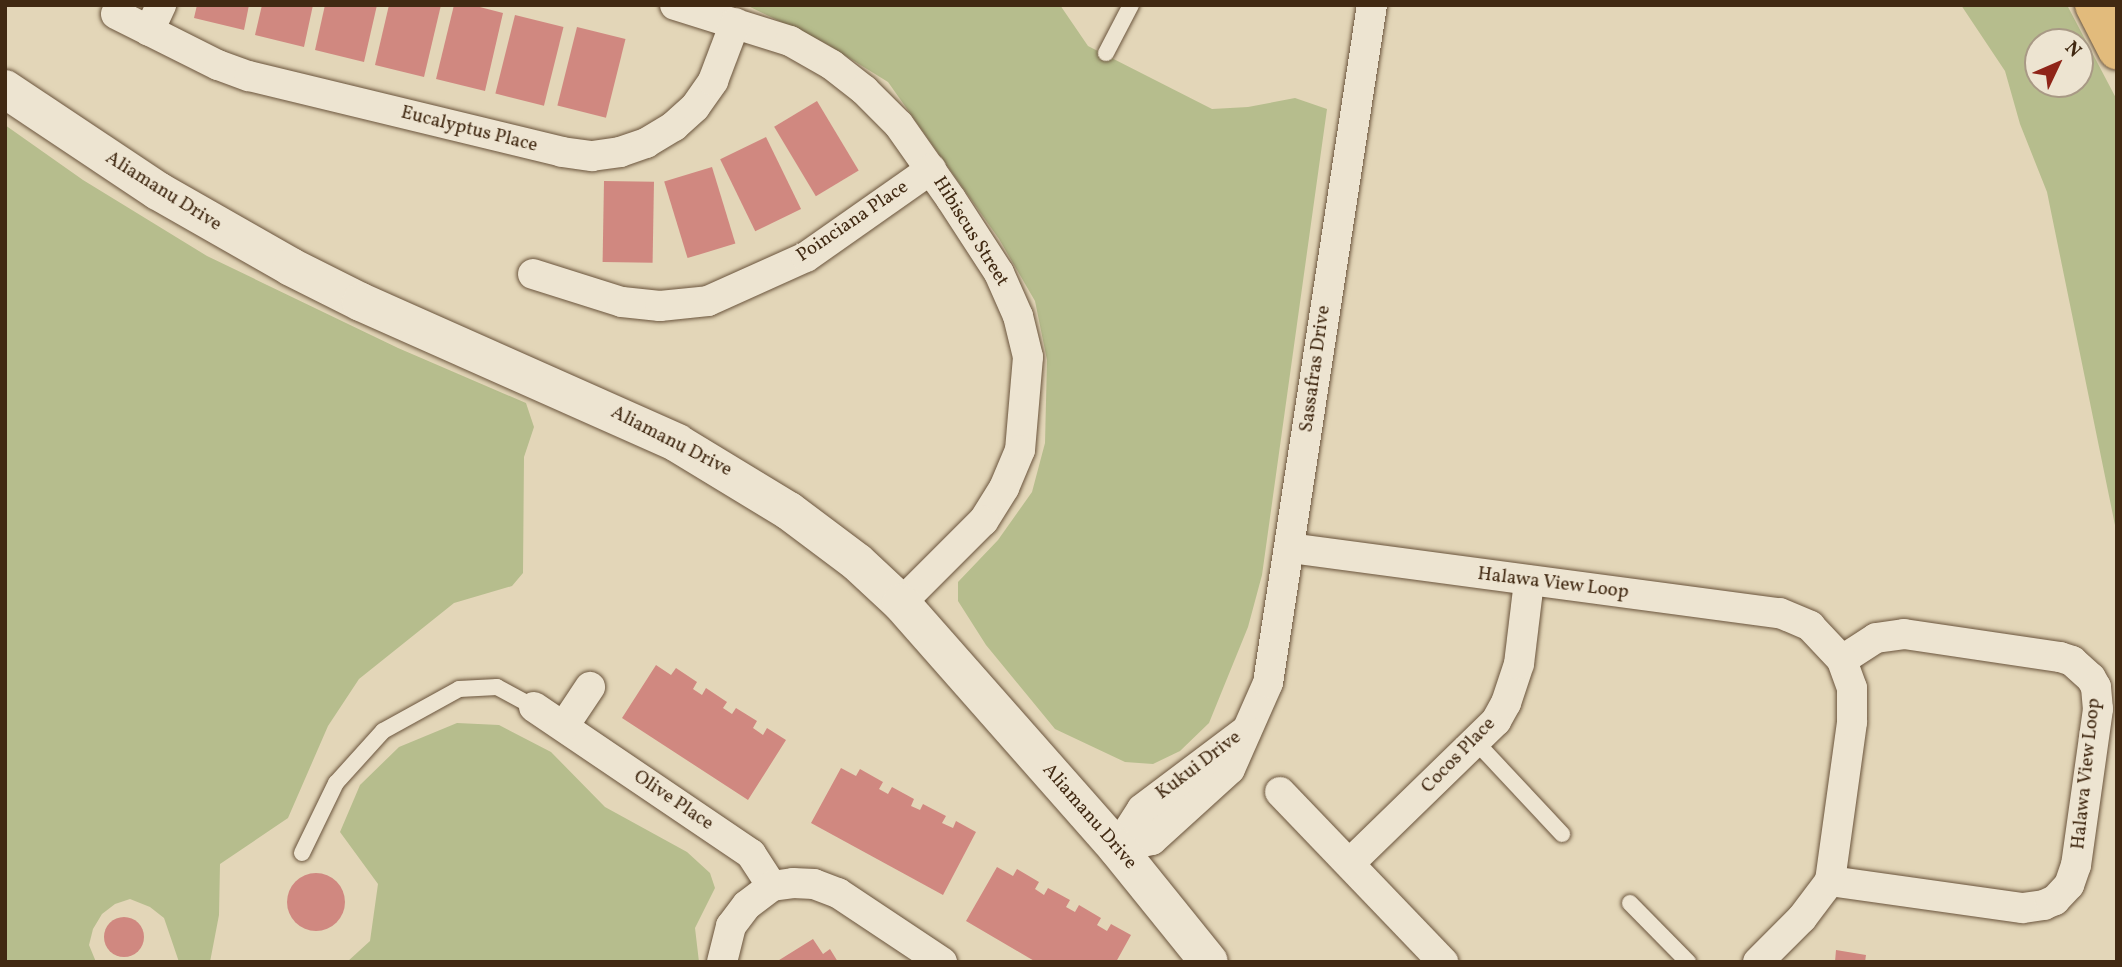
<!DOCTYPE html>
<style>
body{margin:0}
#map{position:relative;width:2122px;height:967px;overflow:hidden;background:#e3d6b8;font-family:Vollkorn,serif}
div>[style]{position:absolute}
.green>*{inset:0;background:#b6bd8d}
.building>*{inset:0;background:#d08880;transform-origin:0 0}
.round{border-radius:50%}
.roads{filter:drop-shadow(0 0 2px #6a543c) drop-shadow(0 0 2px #6a543c)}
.service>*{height:16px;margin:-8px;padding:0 8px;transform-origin:8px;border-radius:8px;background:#ede4d1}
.minor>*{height:30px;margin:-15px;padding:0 15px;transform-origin:15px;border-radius:15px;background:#ede4d1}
.tertiary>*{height:38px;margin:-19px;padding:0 19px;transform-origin:19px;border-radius:19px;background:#ede4d1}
.motorway>*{height:38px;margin:-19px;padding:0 19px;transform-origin:19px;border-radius:19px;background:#e2bb7c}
span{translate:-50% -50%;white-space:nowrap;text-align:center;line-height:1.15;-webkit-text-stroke:5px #ede4d1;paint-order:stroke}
.street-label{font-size:19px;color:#412912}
.frame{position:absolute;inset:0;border:7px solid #412912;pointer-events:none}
.north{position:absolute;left:2024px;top:28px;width:70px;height:70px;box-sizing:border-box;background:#ede4d1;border:2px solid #a89985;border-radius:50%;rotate:46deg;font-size:19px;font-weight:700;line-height:28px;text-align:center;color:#412912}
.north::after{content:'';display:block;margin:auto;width:24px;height:32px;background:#8f2418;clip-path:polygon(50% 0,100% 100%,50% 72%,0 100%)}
</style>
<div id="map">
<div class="green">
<div style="clip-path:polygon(746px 5px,1060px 5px,1088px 46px,1212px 109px,1248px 107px,1295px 98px,1327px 109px,1262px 575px,1248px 627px,1209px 723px,1180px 751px,1153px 764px,1125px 762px,1055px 729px,986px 645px,958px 601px,958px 582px,998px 540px,1032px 492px,1045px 443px,1047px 360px,1035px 301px,999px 239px,888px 82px,825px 43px)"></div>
<div style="clip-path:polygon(evenodd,1961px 5px,2067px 5px,2117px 100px,2117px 535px,2047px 192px,2020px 124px,2005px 71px,1961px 5px,2038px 42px,2080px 42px,2080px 84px,2038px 84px,2038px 42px)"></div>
<div style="clip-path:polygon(5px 125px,83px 180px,207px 256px,398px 348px,526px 403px,534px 427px,524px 457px,523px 573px,512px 586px,454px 603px,359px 679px,328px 726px,288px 818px,220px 864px,219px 915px,210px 962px,179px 962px,164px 918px,150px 907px,130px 899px,115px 904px,102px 914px,93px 929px,89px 945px,96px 962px,5px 962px)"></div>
<div style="clip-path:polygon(457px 723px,499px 725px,551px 752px,605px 807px,687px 852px,710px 873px,715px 888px,695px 928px,699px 962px,347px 962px,370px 941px,378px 884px,340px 832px,360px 785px,399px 747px)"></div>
</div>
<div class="building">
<div style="clip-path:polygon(197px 5px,249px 5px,244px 30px,194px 18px)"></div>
<div style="clip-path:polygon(262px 5px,313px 5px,304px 47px,255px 35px)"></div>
<div style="clip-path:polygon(325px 5px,377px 5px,364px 62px,315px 50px)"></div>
<div style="clip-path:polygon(389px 5px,441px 5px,424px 77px,375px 65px)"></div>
<div style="clip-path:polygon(454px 5px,472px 5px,503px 13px,485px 91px,436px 79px)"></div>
<div style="left:515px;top:15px;width:50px;height:81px;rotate:14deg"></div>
<div style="left:577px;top:27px;width:50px;height:81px;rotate:14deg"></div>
<div style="left:817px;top:101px;width:81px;height:50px;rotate:59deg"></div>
<div style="left:766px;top:137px;width:80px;height:51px;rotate:64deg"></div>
<div style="left:712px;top:167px;width:80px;height:50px;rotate:73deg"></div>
<div style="left:604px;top:181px;width:50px;height:81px;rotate:1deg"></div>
<div style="clip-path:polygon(656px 665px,671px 675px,676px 668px,697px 682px,693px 689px,702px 695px,706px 688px,727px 702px,723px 708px,732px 714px,736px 708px,757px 721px,753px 728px,763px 735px,767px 728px,786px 740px,748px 800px,622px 718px)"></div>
<div style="clip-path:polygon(841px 768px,856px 776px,860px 769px,883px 782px,879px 789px,888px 794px,892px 787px,914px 799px,911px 806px,920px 810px,923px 804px,946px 816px,942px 823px,953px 828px,956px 821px,976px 832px,943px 895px,811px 823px)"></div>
<div style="clip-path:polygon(997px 867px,1013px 876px,1017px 869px,1039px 882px,1035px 889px,1044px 895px,1048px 888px,1070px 900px,1066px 907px,1075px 912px,1079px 905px,1101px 918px,1097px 925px,1107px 931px,1111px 924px,1131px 935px,1116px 962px,1036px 962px,966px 921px)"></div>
<div class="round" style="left:287px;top:873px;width:58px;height:58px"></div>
<div class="round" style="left:104px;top:917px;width:40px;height:40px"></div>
<div style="clip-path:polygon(813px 939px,823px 954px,830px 949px,838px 962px,776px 962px)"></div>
<div style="clip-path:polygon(1836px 950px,1866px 955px,1865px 962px,1835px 962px)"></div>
</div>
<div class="roads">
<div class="service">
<div style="left:1106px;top:53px;width:54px;rotate:-62.5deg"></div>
<div style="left:1476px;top:742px;width:126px;rotate:46.9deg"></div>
<div style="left:302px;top:853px;width:78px;rotate:-64.1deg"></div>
<div style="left:336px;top:783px;width:70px;rotate:-47.9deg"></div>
<div style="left:383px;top:731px;width:87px;rotate:-28.9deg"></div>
<div style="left:459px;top:689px;width:38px;rotate:-3deg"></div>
<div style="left:497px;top:687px;width:42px;rotate:28.4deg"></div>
<div style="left:1630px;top:903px;width:83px;rotate:45.5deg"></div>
</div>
<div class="minor">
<div style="left:675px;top:5px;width:121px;rotate:17.4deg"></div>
<div style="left:790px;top:41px;width:48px;rotate:29.7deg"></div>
<div style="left:832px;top:65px;width:41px;rotate:38deg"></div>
<div style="left:864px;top:90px;width:49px;rotate:45deg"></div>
<div style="left:899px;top:125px;width:90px;rotate:54.9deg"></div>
<div style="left:951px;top:199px;width:88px;rotate:57deg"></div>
<div style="left:999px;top:273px;width:47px;rotate:66.2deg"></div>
<div style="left:1018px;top:316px;width:42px;rotate:76.3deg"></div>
<div style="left:1028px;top:357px;width:93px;rotate:94.9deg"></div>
<div style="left:1020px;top:450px;width:41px;rotate:112.8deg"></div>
<div style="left:1004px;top:488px;width:39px;rotate:122deg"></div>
<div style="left:983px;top:521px;width:116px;rotate:135deg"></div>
<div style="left:116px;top:14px;width:114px;rotate:26.6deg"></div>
<div style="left:218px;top:65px;width:33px;rotate:20deg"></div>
<div style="left:249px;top:76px;width:322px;rotate:13.6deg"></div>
<div style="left:562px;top:152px;width:30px;rotate:8deg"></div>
<div style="left:592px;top:156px;width:28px;rotate:-8deg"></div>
<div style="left:620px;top:152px;width:28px;rotate:-19deg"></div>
<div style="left:646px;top:143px;width:33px;rotate:-31deg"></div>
<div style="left:674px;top:126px;width:28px;rotate:-42deg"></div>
<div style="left:695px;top:107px;width:32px;rotate:-55deg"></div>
<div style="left:713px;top:81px;width:62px;rotate:-69.2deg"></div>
<div style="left:149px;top:31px;width:29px;rotate:-65deg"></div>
<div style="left:533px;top:274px;width:93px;rotate:17.5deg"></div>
<div style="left:622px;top:302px;width:38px;rotate:6deg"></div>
<div style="left:660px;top:306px;width:48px;rotate:-5.9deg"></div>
<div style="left:708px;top:301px;width:107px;rotate:-24.2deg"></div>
<div style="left:806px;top:257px;width:153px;rotate:-35.1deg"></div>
<div style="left:1290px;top:548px;width:494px;rotate:7.6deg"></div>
<div style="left:1780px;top:613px;width:33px;rotate:23deg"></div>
<div style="left:1810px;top:626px;width:47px;rotate:46.7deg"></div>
<div style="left:1842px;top:660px;width:40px;rotate:-32.9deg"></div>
<div style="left:1876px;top:638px;width:28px;rotate:-8deg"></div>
<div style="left:1904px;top:634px;width:158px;rotate:8.4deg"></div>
<div style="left:2060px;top:657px;width:13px;rotate:18deg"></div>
<div style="left:2072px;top:661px;width:25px;rotate:42deg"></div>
<div style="left:2091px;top:678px;width:10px;rotate:61deg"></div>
<div style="left:2096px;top:687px;width:22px;rotate:85deg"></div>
<div style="left:2098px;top:709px;width:158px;rotate:98deg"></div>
<div style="left:2076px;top:865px;width:21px;rotate:109deg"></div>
<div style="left:2069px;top:885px;width:21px;rotate:133deg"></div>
<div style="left:2055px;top:900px;width:12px;rotate:156deg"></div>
<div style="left:2044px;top:905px;width:22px;rotate:172deg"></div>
<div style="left:2022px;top:908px;width:194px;rotate:-172deg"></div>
<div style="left:534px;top:707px;width:262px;rotate:34.1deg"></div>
<div style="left:751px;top:854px;width:38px;rotate:57deg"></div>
<div style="left:564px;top:726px;width:47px;rotate:-56.3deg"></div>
<div style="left:1280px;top:792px;width:236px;rotate:46.2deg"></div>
<div style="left:1117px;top:848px;width:36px;rotate:-13deg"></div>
<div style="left:1152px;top:840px;width:105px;rotate:-42.3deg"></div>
<div style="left:1230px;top:769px;width:94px;rotate:-66.2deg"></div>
<div style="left:1268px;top:683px;width:686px;rotate:-81.28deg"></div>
<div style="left:1117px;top:848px;width:46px;rotate:-57.3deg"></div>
<div style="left:1142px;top:809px;width:131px;rotate:-37deg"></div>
<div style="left:1350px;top:863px;width:204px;rotate:-44.2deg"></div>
<div style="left:1496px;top:721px;width:21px;rotate:-61deg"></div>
<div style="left:1506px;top:703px;width:41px;rotate:-71.6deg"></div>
<div style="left:1519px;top:664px;width:84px;rotate:-83.1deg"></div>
<div style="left:722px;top:962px;width:37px;rotate:-76deg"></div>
<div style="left:731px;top:926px;width:26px;rotate:-53deg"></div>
<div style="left:747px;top:905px;width:31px;rotate:-37deg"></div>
<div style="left:772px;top:886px;width:21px;rotate:-8deg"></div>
<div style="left:793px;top:883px;width:21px;rotate:3deg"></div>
<div style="left:814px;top:884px;width:26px;rotate:21deg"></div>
<div style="left:838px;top:893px;width:125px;rotate:33.6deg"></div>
<div style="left:1758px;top:962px;width:62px;rotate:-45deg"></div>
<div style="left:1802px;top:918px;width:46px;rotate:-52.9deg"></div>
<div style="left:1830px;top:881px;width:161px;rotate:-82.1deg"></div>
<div style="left:1852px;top:722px;width:34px;rotate:-90deg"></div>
<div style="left:1852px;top:688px;width:30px;rotate:-110deg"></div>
</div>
<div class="tertiary">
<div style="left:5px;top:89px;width:184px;rotate:33.7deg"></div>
<div style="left:158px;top:191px;width:153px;rotate:29.7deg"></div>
<div style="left:291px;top:267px;width:78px;rotate:26.6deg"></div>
<div style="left:361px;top:302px;width:346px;rotate:24deg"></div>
<div style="left:677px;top:443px;width:131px;rotate:31.3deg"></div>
<div style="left:789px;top:511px;width:85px;rotate:36.9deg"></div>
<div style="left:857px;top:562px;width:60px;rotate:43deg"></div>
<div style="left:901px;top:603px;width:327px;rotate:48.6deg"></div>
<div style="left:1117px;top:848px;width:146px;rotate:51.1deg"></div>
</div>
<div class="motorway">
<div style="left:2094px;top:5px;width:51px;rotate:62.9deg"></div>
</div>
</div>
<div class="street-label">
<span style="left:469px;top:130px;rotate:14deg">Eucalyptus Place</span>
<span style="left:163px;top:192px;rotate:32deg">Aliamanu Drive</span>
<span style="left:853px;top:222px;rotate:-34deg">Poinciana Place</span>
<span style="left:970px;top:232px;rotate:58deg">Hibiscus Street</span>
<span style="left:1316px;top:369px;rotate:-82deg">Sassafras Drive</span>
<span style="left:671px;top:442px;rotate:27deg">Aliamanu Drive</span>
<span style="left:1553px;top:584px;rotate:7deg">Halawa View Loop</span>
<span style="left:1459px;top:756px;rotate:-46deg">Cocos Place</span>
<span style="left:1199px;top:766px;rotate:-37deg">Kukui Drive</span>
<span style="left:2087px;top:774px;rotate:-84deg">Halawa View Loop</span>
<span style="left:673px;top:801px;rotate:34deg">Olive Place</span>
<span style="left:1089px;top:817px;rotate:49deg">Aliamanu Drive</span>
</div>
<div class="frame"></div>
<div class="north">N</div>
</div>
